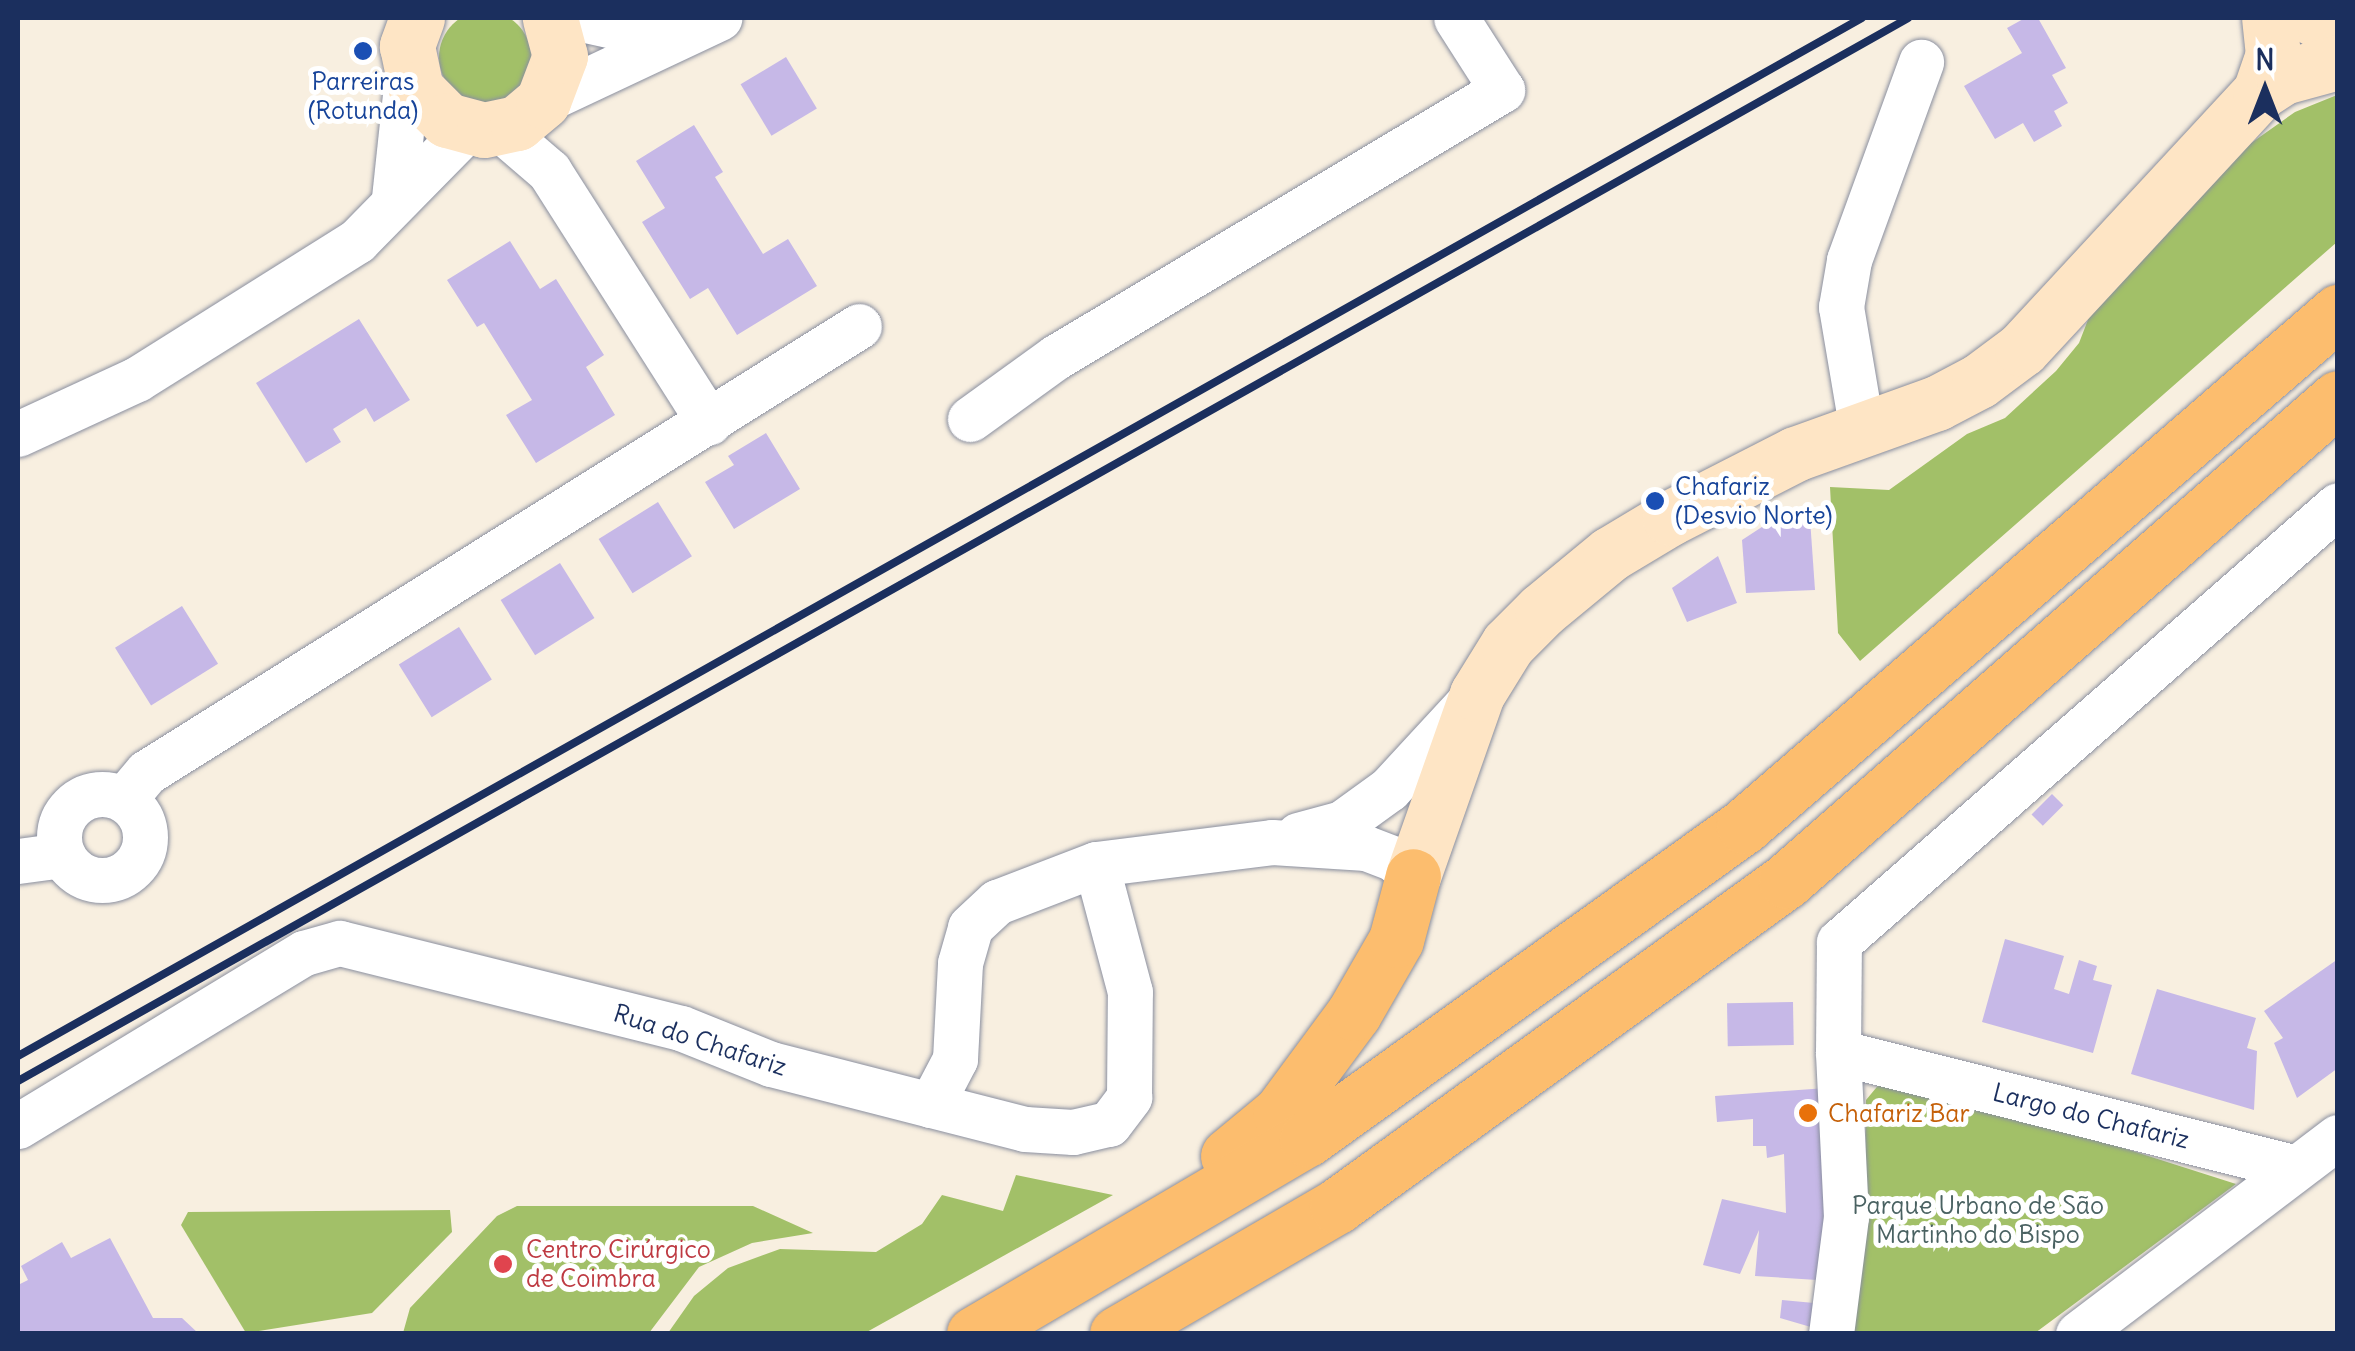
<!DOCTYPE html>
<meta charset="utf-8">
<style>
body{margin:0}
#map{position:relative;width:2355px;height:1351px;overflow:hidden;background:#f8efe0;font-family:Delius,sans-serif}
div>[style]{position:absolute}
.green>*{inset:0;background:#a2c068}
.round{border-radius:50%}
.building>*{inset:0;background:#c6b8e7;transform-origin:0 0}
.roads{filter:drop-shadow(0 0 2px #8a8f9f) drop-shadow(0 0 2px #8a8f9f)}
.street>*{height:45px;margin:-22.5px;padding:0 22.5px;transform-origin:22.5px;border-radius:22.5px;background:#fff}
.street>.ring{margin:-22.5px;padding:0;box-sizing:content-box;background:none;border:45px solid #fff;border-radius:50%}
.secondary>*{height:55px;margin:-27.5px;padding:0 27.5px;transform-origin:27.5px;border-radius:27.5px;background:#fee5c5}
.highway>*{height:55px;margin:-27.5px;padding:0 27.5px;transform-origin:27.5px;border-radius:27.5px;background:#fcbd6e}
.rail>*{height:8px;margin:-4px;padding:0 4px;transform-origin:4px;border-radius:4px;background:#1b2f5e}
.dots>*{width:28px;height:28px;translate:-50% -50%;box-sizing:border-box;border:5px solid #fff;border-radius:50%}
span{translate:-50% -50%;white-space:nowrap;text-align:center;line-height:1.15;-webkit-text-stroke:10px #fff;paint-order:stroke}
.transit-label{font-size:25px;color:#164399}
.left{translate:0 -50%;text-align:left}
.street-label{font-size:25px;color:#1b2f5e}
.food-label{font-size:25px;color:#c56008}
.park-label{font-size:25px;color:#4a6262}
.health-label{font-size:25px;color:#be3a42}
.frame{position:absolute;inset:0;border:20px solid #1b2f5e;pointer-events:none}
.north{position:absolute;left:2215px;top:40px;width:100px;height:100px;-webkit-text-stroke:8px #fff;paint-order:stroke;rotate:0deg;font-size:28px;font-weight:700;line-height:40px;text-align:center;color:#1b2f5e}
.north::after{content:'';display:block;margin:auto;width:35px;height:45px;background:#1b2f5e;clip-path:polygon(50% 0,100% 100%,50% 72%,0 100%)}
</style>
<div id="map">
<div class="green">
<div class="round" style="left:439px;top:11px;width:92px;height:92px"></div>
<div style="clip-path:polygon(2337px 95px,2337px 242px,1860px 661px,1838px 633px,1830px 487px,1889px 490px,1967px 434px,2005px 418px,2056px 371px,2079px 343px,2091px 312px,2230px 158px,2295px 112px)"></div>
<div style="clip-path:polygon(1881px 1082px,2067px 1130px,2236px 1184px,2035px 1333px,1849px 1334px,1864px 1252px,1866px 1100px)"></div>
<div style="clip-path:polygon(1016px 1175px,1113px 1195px,865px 1333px,668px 1333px,694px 1296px,728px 1268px,780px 1249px,876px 1252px,922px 1224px,942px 1195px,1003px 1211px)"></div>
<div style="clip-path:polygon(517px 1206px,753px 1206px,813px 1233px,752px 1243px,699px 1267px,649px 1333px,403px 1333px,410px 1308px,497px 1216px)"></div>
<div style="clip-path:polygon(450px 1210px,452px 1232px,372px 1313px,246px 1333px,181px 1225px,188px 1212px)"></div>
</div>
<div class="building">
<div style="clip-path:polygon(2025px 18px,2038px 18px,2066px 68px,2052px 75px,2068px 103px,2054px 111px,2062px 126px,2034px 142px,2023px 123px,1995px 139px,1964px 86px,2022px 53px,2007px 28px)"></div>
<div style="left:786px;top:57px;width:60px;height:53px;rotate:59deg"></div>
<div style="clip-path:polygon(694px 125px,723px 172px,715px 177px,763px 254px,788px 239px,817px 286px,737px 335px,708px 288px,690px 299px,642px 222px,665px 208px,636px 161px)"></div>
<div style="clip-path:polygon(510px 241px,540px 289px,556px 279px,604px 355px,586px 367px,615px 415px,536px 463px,506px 415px,532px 400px,484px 323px,477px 327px,447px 280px)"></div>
<div style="clip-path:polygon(359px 319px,410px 400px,374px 422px,366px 408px,333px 429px,341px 442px,306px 463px,256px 383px)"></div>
<div style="clip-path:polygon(766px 433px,800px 489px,734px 529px,705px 482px,734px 465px,728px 456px)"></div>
<div style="left:658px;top:502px;width:64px;height:70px;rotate:58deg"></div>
<div style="clip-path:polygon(1810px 519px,1815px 590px,1746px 593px,1742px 540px,1768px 523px)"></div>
<div style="clip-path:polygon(1718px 556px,1737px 603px,1687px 622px,1672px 588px)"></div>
<div style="left:560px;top:563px;width:65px;height:70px;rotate:58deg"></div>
<div style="left:182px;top:606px;width:68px;height:79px;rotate:58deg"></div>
<div style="left:459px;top:627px;width:62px;height:71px;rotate:58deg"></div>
<div style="left:2052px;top:794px;width:16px;height:29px;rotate:45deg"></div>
<div style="clip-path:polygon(2005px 939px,2064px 956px,2054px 989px,2069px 994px,2079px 960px,2097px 966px,2093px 980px,2112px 985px,2093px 1053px,1982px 1022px)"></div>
<div style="clip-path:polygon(2338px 959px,2338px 1068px,2297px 1098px,2274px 1043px,2283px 1038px,2264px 1011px)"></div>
<div style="clip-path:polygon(2157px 989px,2256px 1018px,2247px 1048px,2257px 1051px,2254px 1110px,2131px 1074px)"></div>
<div style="left:1793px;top:1002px;width:43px;height:66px;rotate:89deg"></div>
<div style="clip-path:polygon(1826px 1088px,1832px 1235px,1821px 1330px,1780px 1318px,1782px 1300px,1814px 1303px,1817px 1280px,1755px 1276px,1759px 1230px,1740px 1274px,1703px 1265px,1722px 1199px,1786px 1213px,1784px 1154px,1767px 1158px,1766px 1146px,1753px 1146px,1753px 1119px,1717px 1122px,1715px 1096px)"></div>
<div style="clip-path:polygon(110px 1238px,153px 1318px,182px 1318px,199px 1334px,18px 1334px,18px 1285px,28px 1280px,21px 1266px,62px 1242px,71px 1258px)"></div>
</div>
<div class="roads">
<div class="street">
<div style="left:577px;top:18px;width:97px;rotate:12.5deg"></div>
<div style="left:543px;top:101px;width:195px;rotate:-25.2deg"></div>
<div style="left:499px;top:128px;width:66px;rotate:40.7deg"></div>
<div style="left:549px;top:171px;width:298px;rotate:57.5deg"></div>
<div style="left:394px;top:198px;width:131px;rotate:-83.9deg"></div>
<div style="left:970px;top:419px;width:106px;rotate:-35.8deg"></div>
<div style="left:1056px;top:357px;width:520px;rotate:-30.91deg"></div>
<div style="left:1502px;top:90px;width:85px;rotate:-122.6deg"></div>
<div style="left:1862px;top:431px;width:126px;rotate:-99.6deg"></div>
<div style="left:1841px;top:307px;width:48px;rotate:-80.3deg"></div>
<div style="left:1849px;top:260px;width:211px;rotate:-70deg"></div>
<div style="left:18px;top:434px;width:131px;rotate:-24.8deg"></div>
<div style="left:137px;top:379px;width:260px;rotate:-32.1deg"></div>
<div style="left:357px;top:241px;width:158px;rotate:-45.5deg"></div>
<div class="ring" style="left:59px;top:794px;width:41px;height:41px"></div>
<div style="left:124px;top:799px;width:35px;rotate:-50deg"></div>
<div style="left:147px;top:772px;width:840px;rotate:-32.06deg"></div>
<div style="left:1298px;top:835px;width:46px;rotate:-15.3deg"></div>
<div style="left:1342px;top:823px;width:58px;rotate:-35.9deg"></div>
<div style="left:1389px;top:789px;width:122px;rotate:-47.3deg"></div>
<div style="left:18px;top:861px;width:45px;rotate:-7.6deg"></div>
<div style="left:1838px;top:1052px;width:110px;rotate:-89.5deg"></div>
<div style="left:1839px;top:942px;width:663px;rotate:-41.21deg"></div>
<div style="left:931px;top:1105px;width:97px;rotate:14.3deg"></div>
<div style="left:1025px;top:1129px;width:48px;rotate:3.6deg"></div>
<div style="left:1073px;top:1132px;width:37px;rotate:-13deg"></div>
<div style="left:1109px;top:1124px;width:34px;rotate:-53deg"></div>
<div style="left:1129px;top:1097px;width:105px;rotate:-89.5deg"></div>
<div style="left:1130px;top:992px;width:132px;rotate:-104.9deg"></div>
<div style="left:18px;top:1126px;width:334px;rotate:-31.2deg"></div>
<div style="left:304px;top:953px;width:37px;rotate:-16deg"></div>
<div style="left:340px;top:943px;width:351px;rotate:14deg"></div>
<div style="left:681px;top:1028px;width:97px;rotate:21.8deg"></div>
<div style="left:771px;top:1064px;width:165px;rotate:14.4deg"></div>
<div style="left:931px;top:1105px;width:52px;rotate:-62.4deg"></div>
<div style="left:955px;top:1059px;width:96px;rotate:-87deg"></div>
<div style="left:960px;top:963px;width:37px;rotate:-74deg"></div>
<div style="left:970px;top:927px;width:37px;rotate:-43deg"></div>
<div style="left:997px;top:902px;width:106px;rotate:-21deg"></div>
<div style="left:1096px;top:864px;width:177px;rotate:-7.1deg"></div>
<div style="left:1272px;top:842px;width:94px;rotate:3.7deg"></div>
<div style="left:1366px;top:848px;width:30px;rotate:21deg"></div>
<div style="left:1394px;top:859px;width:25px;rotate:42deg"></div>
<div style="left:1831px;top:1334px;width:118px;rotate:-82.7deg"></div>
<div style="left:1846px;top:1217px;width:165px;rotate:-92.8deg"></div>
<div style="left:1838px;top:1052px;width:471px;rotate:14.2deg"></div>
<div style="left:2078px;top:1334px;width:326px;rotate:-37.2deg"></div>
</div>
<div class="secondary">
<div style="left:417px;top:18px;width:30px;rotate:110deg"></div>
<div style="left:407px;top:46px;width:44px;rotate:78.2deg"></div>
<div style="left:416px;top:89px;width:44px;rotate:45deg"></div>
<div style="left:447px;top:120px;width:38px;rotate:15deg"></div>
<div style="left:484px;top:130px;width:34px;rotate:-12deg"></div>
<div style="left:517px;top:123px;width:34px;rotate:-40deg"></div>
<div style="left:543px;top:101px;width:48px;rotate:-69.3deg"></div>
<div style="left:560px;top:56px;width:39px;rotate:-105deg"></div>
<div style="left:2313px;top:18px;width:29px;rotate:29deg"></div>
<div style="left:2260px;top:92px;width:39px;rotate:-71deg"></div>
<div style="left:2273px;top:55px;width:37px;rotate:-96deg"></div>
<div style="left:1413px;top:876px;width:193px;rotate:-70.6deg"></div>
<div style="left:1477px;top:694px;width:59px;rotate:-58.2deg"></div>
<div style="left:1508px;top:644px;width:48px;rotate:-45deg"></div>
<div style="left:1542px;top:610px;width:88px;rotate:-39.5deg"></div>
<div style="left:1610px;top:554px;width:70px;rotate:-31deg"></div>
<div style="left:1670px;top:518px;width:140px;rotate:-27.1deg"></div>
<div style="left:1795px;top:454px;width:151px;rotate:-19.8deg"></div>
<div style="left:1937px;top:403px;width:47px;rotate:-27.6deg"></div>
<div style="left:1979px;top:381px;width:54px;rotate:-36.7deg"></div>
<div style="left:2022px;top:349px;width:350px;rotate:-47.2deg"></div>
<div style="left:2260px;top:92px;width:27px;rotate:-33deg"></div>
<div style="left:2283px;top:77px;width:57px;rotate:-15.3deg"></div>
</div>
<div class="highway">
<div style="left:1228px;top:1156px;width:67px;rotate:-39.6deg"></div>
<div style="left:1280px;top:1113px;width:124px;rotate:-53.5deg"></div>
<div style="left:1354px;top:1013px;width:84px;rotate:-60.1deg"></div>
<div style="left:1396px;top:940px;width:66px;rotate:-75.1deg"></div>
<div style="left:974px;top:1334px;width:386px;rotate:-30.4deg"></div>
<div style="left:1307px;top:1139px;width:538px;rotate:-35.61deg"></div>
<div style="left:1744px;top:826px;width:786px;rotate:-40.87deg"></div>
<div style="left:1117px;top:1334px;width:255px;rotate:-30.2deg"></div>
<div style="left:1337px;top:1206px;width:554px;rotate:-35.9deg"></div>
<div style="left:1786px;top:881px;width:733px;rotate:-41.19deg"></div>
</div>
</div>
<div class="rail">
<div style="left:18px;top:1056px;width:2116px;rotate:-29.38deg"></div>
<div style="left:18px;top:1081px;width:2168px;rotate:-29.35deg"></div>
</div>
<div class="dots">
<div style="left:363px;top:51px;background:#1a4fb4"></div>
<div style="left:1655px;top:501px;background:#1a4fb4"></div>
<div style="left:1808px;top:1113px;background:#e8710a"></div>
<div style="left:503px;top:1264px;background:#e0444e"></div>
</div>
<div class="transit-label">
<span style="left:363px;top:96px">Parreiras<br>(Rotunda)</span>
<span class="left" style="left:1675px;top:501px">Chafariz<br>(Desvio Norte)</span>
</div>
<div class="street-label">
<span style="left:700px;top:1040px;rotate:18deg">Rua do Chafariz</span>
<span style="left:2091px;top:1116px;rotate:14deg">Largo do Chafariz</span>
</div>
<div class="food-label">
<span class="left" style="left:1828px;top:1113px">Chafariz Bar</span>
</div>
<div class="park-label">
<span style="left:1978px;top:1220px">Parque Urbano de São<br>Martinho do Bispo</span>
</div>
<div class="health-label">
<span class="left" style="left:526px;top:1264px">Centro Cirúrgico<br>de Coimbra</span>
</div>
<div class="frame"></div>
<div class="north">N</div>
</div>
